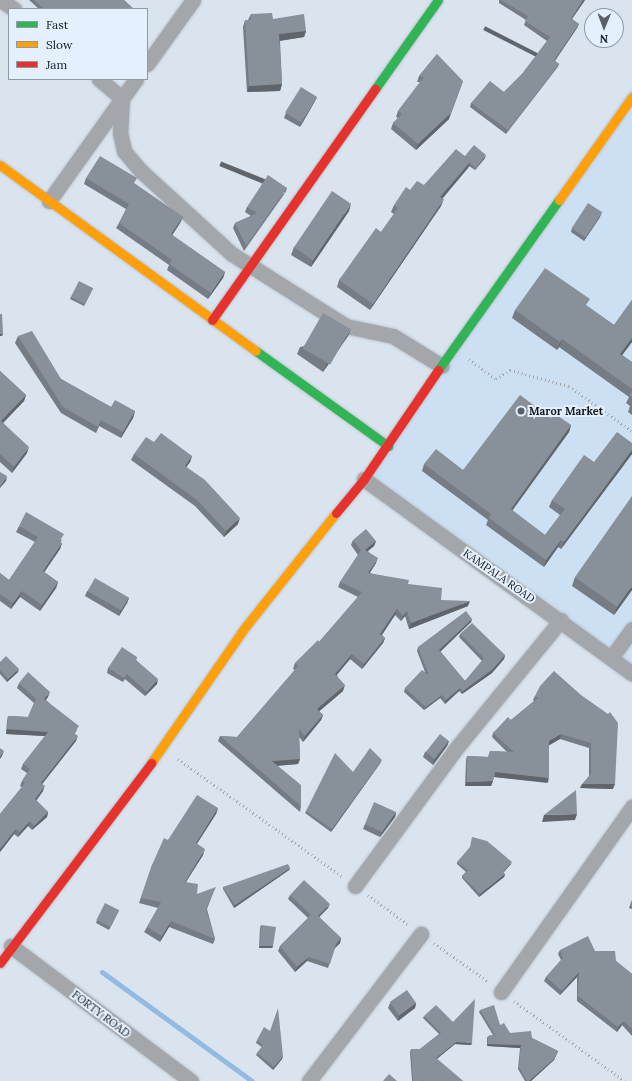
<!DOCTYPE html>
<style>
body{margin:0}
#map{position:relative;width:632px;height:1081px;overflow:hidden;background:#d9e4ef;font-family:Lora,serif}
div>[style]{position:absolute}
.built>*{inset:0;background:#ccdff3}
.stream>*{height:5px;margin:-2.5px;padding:0 2.5px;transform-origin:2.5px;border-radius:2.5px;background:#92bae2}
.path>*{height:2.5px;margin-top:-1.25px;transform-origin:0;background:repeating-linear-gradient(90deg,#a2a8ad 0 1px,transparent 0 4px)}
.roads{filter:drop-shadow(0 0 1px #b7bfc8) drop-shadow(0 0 1px #b7bfc8)}
.street>*{height:15px;margin:-7.5px;padding:0 7.5px;transform-origin:7.5px;border-radius:7.5px;background:#a3a6aa}
.fast>*{height:9px;margin:-4.5px;padding:0 4.5px;transform-origin:4.5px;border-radius:4.5px;background:#30b455}
.slow>*{height:9px;margin:-4.5px;padding:0 4.5px;transform-origin:4.5px;border-radius:4.5px;background:#ff9f0a}
.jam>*{height:9px;margin:-4.5px;padding:0 4.5px;transform-origin:4.5px;border-radius:4.5px;background:#e5322d}
.wall>*{inset:0;background:#757c84}
.shaded-wall>*{inset:0;background:#5f656b;transform-origin:0 0}
.building>*{inset:0;background:#889099;transform-origin:0 0}
.dots>*{width:11px;height:11px;translate:-50% -50%;box-sizing:border-box;border:2px solid #e4f0fd;border-radius:50%}
span{translate:-50% -50%;white-space:nowrap;text-align:center;line-height:1.15;-webkit-text-stroke:4px #e4f0fd;paint-order:stroke}
.poi-label{font-size:11px;color:#121920;font-weight:700}
.left{translate:0 -50%;text-align:left}
.street-label{font-size:11px;color:#121920}
.legend{position:absolute;left:8px;top:8px;width:140px;height:72px;box-sizing:border-box;background:#e4f0fd;border:1px solid #909aa5;margin:0;padding:5px 7px;list-style:none;font-size:12px;color:#121920}
.legend li{display:flex;align-items:center;gap:8px;height:20px}
.legend b{width:20px;border:1px solid #909aa5}
.north{position:absolute;left:584px;top:8px;width:40px;height:40px;box-sizing:border-box;background:#e4f0fd;border:1px solid #909aa5;border-radius:50%;rotate:181deg;font-size:11px;font-weight:700;line-height:16px;text-align:center;color:#121920}
.north::after{content:'';display:block;margin:auto;width:14px;height:18px;background:#586068;clip-path:polygon(50% 0,100% 100%,50% 72%,0 100%)}
</style>
<div id="map">
<div class="built">
<div style="clip-path:polygon(632px 86px,632px 667px,368px 473px)"></div>
</div>
<div class="stream">
<div style="left:102px;top:972px;width:185px;rotate:36deg"></div>
</div>
<div class="path">
<div style="left:469px;top:359px;width:34px;rotate:37deg"></div>
<div style="left:496px;top:379px;width:17px;rotate:-33deg"></div>
<div style="left:510px;top:370px;width:61px;rotate:15.2deg"></div>
<div style="left:569px;top:386px;width:77px;rotate:35.5deg"></div>
<div style="left:178px;top:759px;width:203px;rotate:35.6deg"></div>
<div style="left:368px;top:895px;width:51px;rotate:36.2deg"></div>
<div style="left:434px;top:943px;width:67px;rotate:35.3deg"></div>
<div style="left:514px;top:1001px;width:137px;rotate:35.8deg"></div>
</div>
<div class="roads">
<div class="street">
<div style="left:1px;top:0;width:16px;rotate:35deg"></div>
<div style="left:147px;top:64px;width:79px;rotate:-54.3deg"></div>
<div style="left:99px;top:79px;width:30px;rotate:40deg"></div>
<div style="left:122px;top:98px;width:35px;rotate:93deg"></div>
<div style="left:120px;top:133px;width:18px;rotate:77deg"></div>
<div style="left:124px;top:151px;width:26px;rotate:50deg"></div>
<div style="left:141px;top:171px;width:123px;rotate:42.4deg"></div>
<div style="left:232px;top:254px;width:135px;rotate:32.3deg"></div>
<div style="left:346px;top:326px;width:48px;rotate:12deg"></div>
<div style="left:393px;top:336px;width:57px;rotate:31.5deg"></div>
<div style="left:49px;top:201px;width:150px;rotate:-54.5deg"></div>
<div style="left:364px;top:479px;width:331px;rotate:36deg"></div>
<div style="left:611px;top:658px;width:36px;rotate:-54deg"></div>
<div style="left:355px;top:886px;width:167px;rotate:-53.7deg"></div>
<div style="left:454px;top:751px;width:169px;rotate:-50.8deg"></div>
<div style="left:11px;top:946px;width:225px;rotate:36.9deg"></div>
<div style="left:501px;top:992px;width:227px;rotate:-54.7deg"></div>
<div style="left:309px;top:1081px;width:185px;rotate:-52.7deg"></div>
</div>
<div class="fast">
<div style="left:375px;top:89px;width:109px;rotate:-54.7deg"></div>
<div style="left:256px;top:351px;width:163px;rotate:35.7deg"></div>
<div style="left:438px;top:370px;width:209px;rotate:-54.6deg"></div>
</div>
<div class="slow">
<div style="left:0;top:165px;width:316px;rotate:36deg"></div>
<div style="left:559px;top:200px;width:126px;rotate:-54.7deg"></div>
<div style="left:151px;top:763px;width:167px;rotate:-55.3deg"></div>
<div style="left:246px;top:626px;width:144px;rotate:-51.5deg"></div>
</div>
<div class="jam">
<div style="left:212px;top:320px;width:283px;rotate:-54.8deg"></div>
<div style="left:336px;top:513px;width:44px;rotate:-50.5deg"></div>
<div style="left:364px;top:479px;width:132px;rotate:-55.8deg"></div>
<div style="left:0;top:963px;width:251px;rotate:-52.9deg"></div>
</div>
</div>
<div class="wall">
<div style="clip-path:polygon(29px 0,124px 0,133px 9px,39px 9px)"></div>
<div style="clip-path:polygon(499px 0,585px 0,572px 19px,579px 24px,577px 28px,555px 61px,559px 64px,557px 68px,506px 134px,470px 107px,471px 103px,504px 92px,522px 74px,547px 41px,524px 25px,526px 20px,499px 3px)"></div>
<div style="clip-path:polygon(251px 14px,273px 19px,306px 31px,304px 37px,280px 41px,282px 84px,280px 91px,247px 92px,243px 27px,245px 20px,248px 20px)"></div>
<div style="clip-path:polygon(437px 54px,449px 119px,416px 150px,391px 129px,393px 123px,398px 118px,396px 117px,398px 111px,420px 82px,417px 82px,419px 76px)"></div>
<div style="clip-path:polygon(317px 97px,315px 101px,300px 127px,284px 118px,286px 113px)"></div>
<div style="clip-path:polygon(465px 156px,485px 158px,475px 170px,469px 166px,468px 168px,442px 198px,441px 206px,370px 310px,337px 287px,339px 280px,381px 232px,394px 214px,391px 212px,394px 205px,410px 190px,424px 185px)"></div>
<div style="clip-path:polygon(86px 178px,135px 184px,183px 217px,180px 223px,172px 235px,225px 272px,223px 278px,208px 299px,167px 270px,169px 265px,116px 228px,119px 223px,126px 209px,84px 184px)"></div>
<div style="clip-path:polygon(285px 193px,244px 251px,233px 228px,235px 223px,251px 216px,245px 212px,247px 207px)"></div>
<div style="clip-path:polygon(349px 211px,311px 267px,291px 255px,294px 247px)"></div>
<div style="clip-path:polygon(600px 217px,584px 241px,571px 232px,572px 228px)"></div>
<div style="clip-path:polygon(93px 288px,84px 306px,70px 299px,71px 297px)"></div>
<div style="clip-path:polygon(632px 300px,632px 342px,622px 355px,632px 362px,632px 415px,628px 412px,630px 406px,626px 403px,629px 397px,559px 347px,557px 350px,512px 318px,515px 310px,587px 306px,614px 325px)"></div>
<div style="clip-path:polygon(18px 336px,61px 379px,111px 407px,135px 411px,133px 418px,121px 438px,99px 426px,96px 433px,61px 413px,15px 343px)"></div>
<div style="clip-path:polygon(348px 336px,323px 372px,297px 354px,300px 347px)"></div>
<div style="clip-path:polygon(0 371px,26px 395px,24px 401px,3px 423px,27px 453px,12px 473px,0 462px)"></div>
<div style="clip-path:polygon(551px 418px,571px 425px,569px 432px,512px 511px,545px 535px,560px 515px,549px 507px,552px 500px,594px 462px,632px 443px,632px 454px,561px 549px,558px 547px,544px 567px,486px 525px,488px 520px,422px 471px,424px 464px,463px 470px)"></div>
<div style="clip-path:polygon(154px 442px,192px 456px,190px 462px,186px 467px,238px 524px,224px 537px,195px 506px,131px 460px,134px 454px)"></div>
<div style="clip-path:polygon(19px 526px,62px 540px,60px 542px,62px 543px,60px 549px,44px 572px,58px 582px,56px 588px,40px 611px,20px 597px,11px 609px,0 601px,0 573px,9px 580px,35px 542px,16px 532px)"></div>
<div style="clip-path:polygon(353px 540px,376px 541px,374px 546px,368px 551px,376px 563px,370px 573px,408px 584px,441px 600px,468px 606px,409px 629px,405px 616px,401px 621px,395px 615px,382px 635px,385px 638px,383px 643px,362px 669px,350px 659px,337px 675px,343px 691px,319px 711px,323px 715px,321px 720px,303px 742px,299px 737px,300px 759px,298px 764px,277px 766px,301px 806px,300px 812px,218px 741px,220px 736px,237px 737px,295px 670px,293px 669px,295px 663px,319px 642px,358px 597px,338px 587px,340px 582px,358px 555px,351px 545px)"></div>
<div style="clip-path:polygon(575px 577px,632px 590px,614px 615px,572px 586px)"></div>
<div style="clip-path:polygon(87px 591px,129px 598px,127px 603px,119px 616px,85px 596px)"></div>
<div style="clip-path:polygon(472px 619px,471px 622px,440px 651px,465px 681px,482px 661px,459px 637px,460px 634px,505px 655px,504px 659px,492px 673px,462px 694px,459px 691px,445px 704px,440px 698px,424px 710px,404px 692px,405px 688px,425px 672px,417px 651px,418px 647px)"></div>
<div style="clip-path:polygon(137px 657px,136px 660px,157px 684px,145px 696px,125px 679px,123px 682px,107px 673px,108px 668px)"></div>
<div style="clip-path:polygon(0 662px,18px 672px,7px 682px,0 674px)"></div>
<div style="clip-path:polygon(19px 683px,48px 697px,46px 700px,77px 730px,75px 733px,76px 741px,42px 784px,43px 791px,36px 800px,48px 812px,47px 817px,32px 830px,28px 826px,18px 837px,14px 834px,0 852px,0 814px,22px 787px,20px 786px,22px 781px,27px 773px,21px 769px,23px 764px,45px 736px,6px 734px,7px 721px,8px 716px,28px 717px,34px 703px,17px 688px)"></div>
<div style="clip-path:polygon(581px 695px,613px 789px,580px 788px,589px 776px,589px 748px,560px 739px,549px 745px,547px 783px,494px 777px,491px 786px,465px 786px,466px 760px,467px 756px,488px 757px,490px 751px,507px 752px,492px 737px,493px 733px,511px 720px,534px 701px,533px 700px,535px 696px)"></div>
<div style="clip-path:polygon(449px 741px,447px 746px,433px 765px,423px 757px,425px 752px)"></div>
<div style="clip-path:polygon(381px 762px,331px 832px,305px 813px,306px 811px)"></div>
<div style="clip-path:polygon(218px 808px,216px 814px,197px 844px,203px 855px,186px 882px,197px 894px,213px 893px,207px 909px,215px 939px,213px 944px,169px 927px,160px 942px,144px 932px,147px 927px,158px 908px,139px 903px,152px 865px,168px 840px)"></div>
<div style="clip-path:polygon(396px 812px,395px 817px,380px 837px,363px 829px,365px 824px)"></div>
<div style="clip-path:polygon(457px 862px,511px 864px,503px 873px,505px 874px,504px 877px,479px 897px,462px 878px,462px 876px,466px 872px,457px 864px)"></div>
<div style="clip-path:polygon(290px 868px,289px 870px,234px 908px,223px 889px,223px 887px)"></div>
<div style="clip-path:polygon(290px 895px,328px 908px,319px 917px,341px 938px,340px 943px,335px 948px,328px 968px,307px 961px,295px 972px,278px 951px,280px 946px,308px 918px,288px 899px)"></div>
<div style="clip-path:polygon(632px 900px,632px 909px,629px 908px)"></div>
<div style="clip-path:polygon(119px 910px,109px 930px,96px 923px,97px 920px)"></div>
<div style="clip-path:polygon(261px 925px,273px 946px,272px 948px,259px 948px,260px 928px)"></div>
<div style="clip-path:polygon(560px 950px,595px 951px,616px 961px,632px 974px,632px 1036px,622px 1025px,617px 1032px,577px 1001px,577px 977px,560px 995px,544px 981px,546px 977px,561px 960px,558px 954px)"></div>
<div style="clip-path:polygon(390px 1003px,416px 1003px,415px 1008px,398px 1021px,388px 1008px)"></div>
<div style="clip-path:polygon(480px 1010px,500px 1025px,510px 1033px,532px 1038px,558px 1051px,554px 1060px,531px 1081px,525px 1081px,518px 1069px,520px 1048px,487px 1046px,487px 1038px,488px 1036px,493px 1035px,479px 1012px)"></div>
<div style="clip-path:polygon(424px 1016px,471px 1045px,455px 1044px,437px 1059px,463px 1081px,412px 1081px,410px 1052px,411px 1049px,420px 1049px,439px 1034px,423px 1018px)"></div>
<div style="clip-path:polygon(257px 1040px,283px 1056px,282px 1059px,273px 1070px,256px 1055px,257px 1053px,262px 1047px,256px 1043px)"></div>
</div>
<div class="shaded-wall">
<div style="clip-path:polygon(583px 0,585px 0,569px 23px,571px 19px)"></div>
<div style="clip-path:polygon(579px 24px,577px 28px,552px 64px,554px 60px)"></div>
<div style="clip-path:polygon(306px 31px,304px 37px,277px 41px,279px 34px)"></div>
<div style="left:559px;top:64px;width:4px;height:83px;rotate:117deg"></div>
<div style="clip-path:polygon(463px 81px,449px 119px,416px 150px,418px 144px)"></div>
<div style="clip-path:polygon(282px 84px,280px 91px,247px 92px,249px 86px)"></div>
<div style="clip-path:polygon(317px 97px,315px 101px,300px 127px,302px 122px)"></div>
<div style="clip-path:polygon(486px 155px,485px 158px,475px 170px,476px 168px)"></div>
<div style="clip-path:polygon(471px 161px,468px 168px,438px 204px,440px 197px)"></div>
<div style="left:287px;top:188px;width:5px;height:71px;rotate:112deg"></div>
<div style="clip-path:polygon(444px 199px,441px 206px,370px 310px,373px 304px)"></div>
<div style="clip-path:polygon(351px 204px,349px 211px,311px 267px,313px 260px)"></div>
<div style="clip-path:polygon(602px 212px,600px 217px,584px 241px,586px 236px)"></div>
<div style="clip-path:polygon(183px 217px,180px 223px,169px 240px,171px 234px)"></div>
<div style="clip-path:polygon(225px 272px,223px 278px,208px 299px,211px 293px)"></div>
<div style="clip-path:polygon(351px 329px,348px 336px,323px 372px,326px 365px)"></div>
<div style="clip-path:polygon(0 334px,3px 334px,2px 336px,0 336px)"></div>
<div style="clip-path:polygon(632px 338px,632px 342px,617px 362px,620px 354px)"></div>
<div style="clip-path:polygon(562px 339px,559px 347px,557px 350px,560px 342px)"></div>
<div style="clip-path:polygon(26px 395px,24px 401px,0 426px,1px 421px)"></div>
<div style="clip-path:polygon(135px 411px,133px 418px,121px 438px,123px 432px)"></div>
<div style="clip-path:polygon(101px 420px,99px 426px,96px 433px,98px 427px)"></div>
<div style="clip-path:polygon(571px 425px,569px 432px,508px 516px,511px 509px)"></div>
<div style="clip-path:polygon(29px 447px,27px 453px,12px 473px,14px 467px)"></div>
<div style="clip-path:polygon(632px 450px,632px 454px,561px 549px,564px 542px)"></div>
<div style="clip-path:polygon(192px 456px,190px 462px,183px 472px,185px 466px)"></div>
<div style="clip-path:polygon(7px 476px,6px 481px,0 488px,0 486px)"></div>
<div style="clip-path:polygon(240px 518px,238px 524px,224px 537px,226px 531px)"></div>
<div style="clip-path:polygon(561px 540px,558px 547px,544px 567px,546px 560px)"></div>
<div style="clip-path:polygon(376px 541px,374px 546px,363px 555px,365px 550px)"></div>
<div style="clip-path:polygon(62px 543px,60px 549px,41px 577px,43px 571px)"></div>
<div style="clip-path:polygon(378px 558px,376px 563px,366px 578px,368px 573px)"></div>
<div style="clip-path:polygon(58px 582px,56px 588px,40px 611px,42px 605px)"></div>
<div style="clip-path:polygon(632px 586px,632px 590px,614px 615px,617px 607px)"></div>
<div style="clip-path:polygon(22px 591px,20px 597px,11px 609px,13px 603px)"></div>
<div style="clip-path:polygon(129px 598px,127px 603px,119px 616px,120px 612px)"></div>
<div style="clip-path:polygon(470px 601px,468px 606px,409px 629px,411px 623px)"></div>
<div style="clip-path:polygon(397px 609px,395px 615px,379px 639px,380px 634px)"></div>
<div style="clip-path:polygon(407px 611px,405px 616px,401px 621px,403px 616px)"></div>
<div style="clip-path:polygon(472px 619px,471px 622px,438px 654px,439px 650px)"></div>
<div style="clip-path:polygon(385px 638px,383px 643px,362px 669px,364px 664px)"></div>
<div style="clip-path:polygon(352px 654px,350px 659px,333px 679px,335px 674px)"></div>
<div style="clip-path:polygon(505px 655px,504px 659px,492px 673px,462px 694px,463px 691px)"></div>
<div style="clip-path:polygon(19px 669px,18px 672px,7px 682px,8px 679px)"></div>
<div style="clip-path:polygon(158px 679px,157px 684px,145px 696px,147px 692px)"></div>
<div style="clip-path:polygon(345px 685px,343px 691px,315px 715px,317px 709px)"></div>
<div style="clip-path:polygon(460px 688px,459px 691px,445px 704px,446px 700px)"></div>
<div style="clip-path:polygon(50px 692px,48px 697px,42px 704px,44px 699px)"></div>
<div style="clip-path:polygon(442px 695px,440px 698px,424px 710px,426px 707px)"></div>
<div style="clip-path:polygon(323px 715px,321px 720px,303px 742px,305px 736px)"></div>
<div style="clip-path:polygon(7px 729px,48px 732px,46px 736px,6px 734px)"></div>
<div style="clip-path:polygon(561px 734px,560px 739px,548px 746px,549px 741px)"></div>
<div style="clip-path:polygon(78px 736px,76px 741px,39px 788px,41px 783px)"></div>
<div style="clip-path:polygon(449px 741px,447px 746px,433px 765px,434px 760px)"></div>
<div style="clip-path:polygon(4px 751px,2px 756px,0 759px,0 756px)"></div>
<div style="clip-path:polygon(300px 759px,298px 764px,270px 766px,272px 761px)"></div>
<div style="clip-path:polygon(382px 760px,381px 762px,331px 832px,332px 829px)"></div>
<div style="left:495px;top:772px;width:54px;height:5px;rotate:6deg"></div>
<div style="clip-path:polygon(493px 781px,491px 786px,465px 786px,467px 782px)"></div>
<div style="clip-path:polygon(582px 784px,615px 784px,613px 789px,580px 788px)"></div>
<div style="clip-path:polygon(45px 786px,43px 791px,34px 804px,35px 799px)"></div>
<div style="clip-path:polygon(218px 808px,216px 814px,193px 849px,196px 843px)"></div>
<div style="clip-path:polygon(48px 812px,47px 817px,32px 830px,34px 826px)"></div>
<div style="clip-path:polygon(396px 812px,395px 817px,380px 837px,382px 832px)"></div>
<div style="clip-path:polygon(577px 814px,575px 820px,542px 822px,544px 815px)"></div>
<div style="clip-path:polygon(30px 821px,28px 826px,18px 837px,20px 832px)"></div>
<div style="clip-path:polygon(16px 829px,14px 834px,0 852px,0 849px)"></div>
<div style="clip-path:polygon(205px 849px,203px 855px,182px 888px,185px 882px)"></div>
<div style="clip-path:polygon(512px 862px,511px 864px,502px 874px,503px 872px)"></div>
<div style="clip-path:polygon(290px 868px,289px 870px,234px 908px,235px 905px)"></div>
<div style="clip-path:polygon(505px 874px,504px 877px,479px 897px,480px 894px)"></div>
<div style="clip-path:polygon(330px 904px,328px 908px,316px 920px,318px 916px)"></div>
<div style="clip-path:polygon(171px 921px,169px 927px,160px 942px,162px 936px)"></div>
<div style="clip-path:polygon(341px 938px,340px 943px,334px 949px,336px 944px)"></div>
<div style="clip-path:polygon(260px 946px,273px 946px,272px 948px,259px 948px)"></div>
<div style="clip-path:polygon(309px 957px,307px 961px,295px 972px,297px 967px)"></div>
<div style="clip-path:polygon(579px 972px,577px 977px,560px 995px,562px 991px)"></div>
<div style="clip-path:polygon(416px 1003px,415px 1008px,398px 1021px,399px 1016px)"></div>
<div style="clip-path:polygon(624px 1021px,622px 1025px,617px 1032px,618px 1027px)"></div>
<div style="clip-path:polygon(456px 1042px,472px 1043px,471px 1045px,455px 1044px,435px 1060px,436px 1058px)"></div>
<div style="clip-path:polygon(488px 1044px,521px 1045px,520px 1048px,487px 1046px)"></div>
<div style="clip-path:polygon(558px 1051px,554px 1060px,531px 1081px,529px 1081px)"></div>
<div style="clip-path:polygon(283px 1056px,282px 1059px,273px 1070px,274px 1067px)"></div>
</div>
<div class="building">
<div style="clip-path:polygon(34px 0,124px 0,134px 9px,44px 9px)"></div>
<div style="clip-path:polygon(501px 0,583px 0,571px 19px,579px 24px,554px 60px,559px 64px,508px 130px,471px 103px,490px 81px,504px 92px,522px 74px,550px 37px,525px 21px,528px 16px)"></div>
<div style="clip-path:polygon(272px 13px,273px 19px,304px 14px,306px 31px,279px 34px,282px 84px,249px 86px,245px 20px,251px 20px,251px 14px)"></div>
<div style="clip-path:polygon(437px 54px,463px 81px,451px 113px,418px 144px,393px 123px,402px 114px,398px 111px,424px 77px,419px 76px)"></div>
<div style="left:301px;top:87px;width:19px;height:30px;rotate:32deg"></div>
<div style="clip-path:polygon(474px 145px,486px 155px,476px 168px,470px 163px,471px 161px,465px 156px)"></div>
<div style="clip-path:polygon(456px 149px,471px 161px,440px 197px,444px 199px,373px 304px,339px 280px,376px 228px,381px 232px,398px 208px,394px 205px,406px 187px,410px 190px,417px 181px,424px 185px)"></div>
<div style="clip-path:polygon(100px 156px,137px 178px,134px 183px,183px 217px,171px 234px,225px 272px,211px 293px,169px 264px,172px 260px,119px 223px,129px 204px,86px 178px)"></div>
<div style="clip-path:polygon(268px 175px,287px 188px,246px 246px,235px 223px,257px 213px,247px 207px)"></div>
<div style="left:332px;top:191px;width:23px;height:68px;rotate:34deg"></div>
<div style="left:588px;top:203px;width:17px;height:30px;rotate:33deg"></div>
<div style="clip-path:polygon(545px 268px,590px 299px,586px 305px,614px 325px,632px 300px,632px 338px,620px 354px,632px 362px,632px 389px,562px 339px,560px 342px,515px 310px)"></div>
<div style="left:79px;top:281px;width:16px;height:18px;rotate:27deg"></div>
<div style="left:323px;top:313px;width:32px;height:41px;rotate:30deg"></div>
<div style="clip-path:polygon(0 314px,2px 314px,3px 334px,0 334px)"></div>
<div style="clip-path:polygon(32px 331px,61px 379px,111px 407px,115px 400px,135px 411px,123px 432px,101px 420px,98px 427px,63px 407px,18px 336px)"></div>
<div style="clip-path:polygon(0 371px,26px 395px,1px 421px,29px 447px,14px 467px,0 454px)"></div>
<div style="clip-path:polygon(632px 392px,632px 397px,629px 395px)"></div>
<div style="clip-path:polygon(520px 395px,551px 418px,554px 413px,571px 425px,511px 509px,545px 535px,565px 509px,552px 500px,584px 455px,594px 462px,617px 432px,632px 443px,632px 450px,564px 542px,561px 540px,546px 560px,489px 518px,491px 514px,424px 464px,436px 449px,463px 470px)"></div>
<div style="clip-path:polygon(161px 433px,192px 456px,185px 466px,205px 480px,240px 518px,226px 531px,197px 500px,134px 454px,146px 437px,154px 442px)"></div>
<div style="clip-path:polygon(0 472px,7px 476px,0 486px)"></div>
<div style="clip-path:polygon(632px 496px,632px 586px,617px 607px,575px 577px)"></div>
<div style="clip-path:polygon(26px 512px,64px 534px,59px 542px,62px 543px,43px 571px,58px 582px,42px 605px,22px 591px,13px 603px,0 594px,0 573px,9px 580px,38px 537px,19px 526px)"></div>
<div style="clip-path:polygon(366px 529px,376px 541px,365px 550px,378px 558px,368px 573px,409px 580px,408px 584px,442px 588px,441px 600px,470px 601px,411px 623px,407px 611px,403px 616px,397px 609px,380px 634px,385px 638px,364px 664px,352px 654px,335px 674px,345px 685px,317px 709px,323px 715px,305px 736px,299px 729px,300px 759px,272px 761px,301px 785px,301px 806px,220px 736px,237px 737px,298px 666px,295px 663px,318px 640px,319px 642px,362px 592px,340px 582px,361px 550px,353px 540px)"></div>
<div style="left:95px;top:578px;width:39px;height:15px;rotate:30deg"></div>
<div style="clip-path:polygon(466px 611px,472px 619px,439px 650px,465px 681px,484px 658px,460px 634px,472px 623px,505px 655px,493px 669px,463px 691px,460px 688px,446px 700px,442px 695px,426px 707px,405px 688px,422px 670px,429px 675px,418px 647px)"></div>
<div style="clip-path:polygon(122px 647px,137px 657px,136px 660px,158px 679px,147px 692px,127px 674px,124px 678px,108px 668px)"></div>
<div style="clip-path:polygon(6px 656px,19px 669px,8px 679px,0 670px,0 662px)"></div>
<div style="clip-path:polygon(554px 671px,581px 695px,608px 714px,610px 712px,618px 723px,615px 784px,582px 784px,591px 774px,591px 743px,561px 734px,549px 741px,549px 778px,495px 772px,493px 781px,467px 782px,467px 756px,489px 757px,490px 751px,514px 752px,493px 733px,508px 717px,511px 720px,538px 698px,535px 696px,540px 686px)"></div>
<div style="clip-path:polygon(28px 672px,50px 692px,44px 699px,79px 726px,74px 733px,78px 736px,41px 783px,45px 786px,35px 799px,48px 812px,34px 826px,30px 821px,20px 832px,16px 829px,0 849px,0 814px,25px 783px,22px 781px,30px 769px,23px 764px,48px 732px,7px 729px,8px 716px,28px 717px,36px 699px,19px 683px)"></div>
<div style="left:440px;top:734px;width:11px;height:23px;rotate:38deg"></div>
<div style="clip-path:polygon(0 748px,4px 751px,0 756px)"></div>
<div style="clip-path:polygon(370px 748px,382px 760px,332px 829px,306px 811px,335px 753px,353px 772px)"></div>
<div style="clip-path:polygon(576px 790px,577px 814px,544px 815px)"></div>
<div style="clip-path:polygon(197px 795px,218px 808px,196px 843px,205px 849px,185px 882px,198px 884px,197px 894px,216px 887px,206px 909px,215px 939px,171px 921px,162px 936px,147px 927px,161px 902px,141px 898px,152px 865px,164px 838px,168px 840px)"></div>
<div style="clip-path:polygon(374px 802px,396px 812px,382px 832px,365px 824px)"></div>
<div style="clip-path:polygon(472px 837px,487px 841px,512px 862px,503px 872px,505px 874px,480px 894px,462px 876px,468px 870px,457px 862px,470px 847px)"></div>
<div style="clip-path:polygon(288px 864px,290px 868px,235px 905px,223px 887px)"></div>
<div style="clip-path:polygon(304px 880px,330px 904px,318px 916px,341px 938px,336px 944px,330px 964px,309px 957px,297px 967px,280px 946px,311px 915px,290px 895px)"></div>
<div style="clip-path:polygon(632px 900px,632px 906px,630px 905px)"></div>
<div style="left:105px;top:903px;width:16px;height:19px;rotate:27deg"></div>
<div style="clip-path:polygon(261px 925px,276px 927px,273px 946px,260px 946px)"></div>
<div style="clip-path:polygon(588px 936px,595px 951px,615px 951px,616px 961px,632px 974px,632px 1029px,624px 1021px,618px 1027px,578px 996px,579px 972px,562px 991px,546px 977px,563px 958px,560px 950px)"></div>
<div style="left:407px;top:990px;width:16px;height:21px;rotate:55deg"></div>
<div style="clip-path:polygon(475px 999px,472px 1043px,456px 1042px,436px 1058px,463px 1081px,423px 1081px,423px 1079px,422px 1081px,413px 1081px,411px 1049px,420px 1049px,441px 1033px,424px 1016px,436px 1005px,453px 1022px)"></div>
<div style="clip-path:polygon(494px 1005px,500px 1025px,504px 1023px,510px 1033px,531px 1031px,532px 1038px,558px 1051px,555px 1058px,529px 1081px,527px 1081px,519px 1067px,521px 1045px,488px 1044px,488px 1036px,495px 1035px,480px 1010px)"></div>
<div style="clip-path:polygon(278px 1008px,283px 1056px,274px 1067px,257px 1053px,263px 1045px,257px 1040px,264px 1027px,270px 1031px)"></div>
<div style="clip-path:polygon(389px 1074px,397px 1081px,383px 1081px)"></div>
</div>
<div class="dots">
<div style="left:521px;top:411px;background:#586068"></div>
</div>
<div class="poi-label">
<span class="left" style="left:529px;top:411px">Maror Market</span>
</div>
<div class="street-label">
<span style="left:499px;top:576px;rotate:35deg">KAMPALA ROAD</span>
<span style="left:101px;top:1014px;rotate:37deg">FORTY ROAD</span>
</div>
<ul class="legend">
<li><b style="height:5px;background:#30b455"></b>Fast</li>
<li><b style="height:5px;background:#ff9f0a"></b>Slow</li>
<li><b style="height:5px;background:#e5322d"></b>Jam</li>
</ul>
<div class="north">N</div>
</div>
